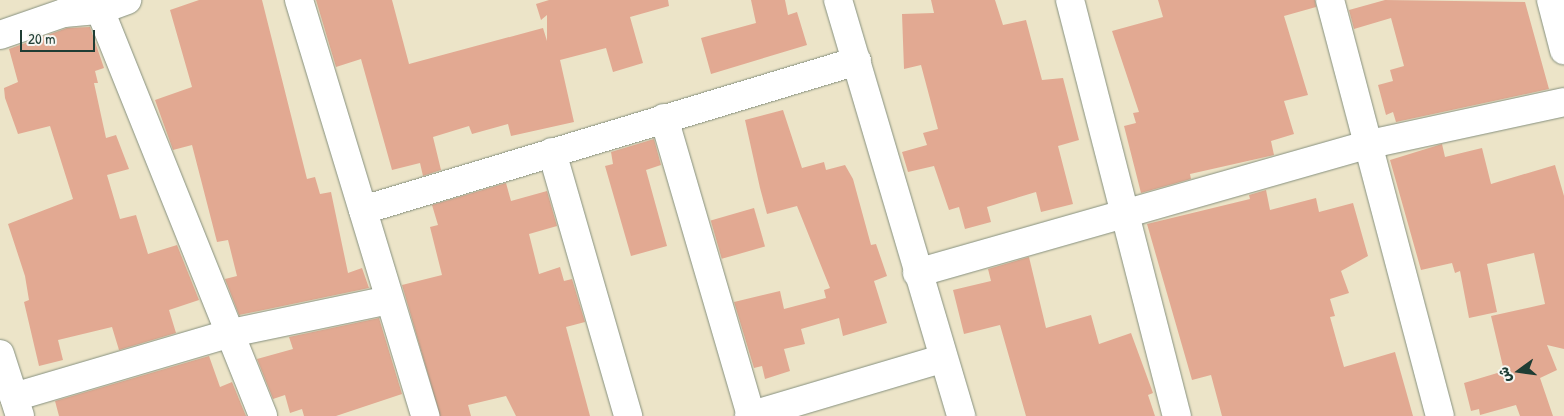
<!DOCTYPE html>
<meta charset="utf-8">
<style>
body{margin:0}
#map{position:relative;width:1564px;height:416px;overflow:hidden;background:#ece4c8;font-family:"Patrick Hand","Playpen Sans Arabic",sans-serif}
div>[style]{position:absolute}
.building>*{inset:0;background:#e2a992;transform-origin:0 0}
.roads{filter:drop-shadow(0 0 1px #86907e) drop-shadow(0 0 1px #86907e)}
.minor>*{height:28px;margin:-14px;padding:0 14px;transform-origin:14px;border-radius:14px;background:#fff}
span{translate:-50% -50%;white-space:nowrap;text-align:center;line-height:1.15;-webkit-text-stroke:4px #f6f6f2;paint-order:stroke}
.north{position:absolute;left:1494px;top:346px;width:50px;height:50px;-webkit-text-stroke:4px #f6f6f2;paint-order:stroke;rotate:256deg;font-size:14px;font-weight:700;line-height:20px;text-align:center;color:#1f3d34}
.north::after{content:'';display:block;margin:auto;width:18px;height:22px;background:#1f3d34;clip-path:polygon(50% 0,100% 100%,50% 72%,0 100%)}
.scale{position:absolute;left:20px;top:30px;width:75px;height:22px;box-sizing:border-box;border:2px solid #1f3d34;border-top:0;padding-left:6px;font-size:15px;line-height:18px;white-space:nowrap;color:#1f3d34;-webkit-text-stroke:4px #f6f6f2;paint-order:stroke}
</style>
<div id="map">
<div class="building">
<div style="clip-path:polygon(199px 0,262px 0,307px 179px,315px 177px,320px 194px,331px 192px,348px 273px,362px 268px,369px 288px,239px 315px,225px 279px,237px 276px,228px 240px,217px 242px,192px 145px,173px 150px,155px 100px,192px 87px,170px 10px)"></div>
<div style="clip-path:polygon(316px 0,392px 0,409px 64px,543px 28px,547px 41px,547px 15px,541px 20px,536px 4px,549px 0,668px 0,669px 6px,630px 17px,643px 63px,613px 72px,606px 48px,560px 60px,574px 122px,511px 136px,508px 124px,472px 134px,469px 126px,433px 137px,441px 170px,423px 176px,420px 163px,392px 170px,361px 59px,336px 67px)"></div>
<div style="clip-path:polygon(751px 0,785px 0,788px 15px,797px 12px,807px 45px,711px 74px,701px 38px,756px 23px)"></div>
<div style="clip-path:polygon(931px 0,995px 0,1003px 25px,1026px 20px,1042px 80px,1063px 78px,1079px 140px,1058px 146px,1073px 204px,1041px 212px,1036px 192px,987px 207px,991px 222px,965px 229px,959px 207px,949px 210px,934px 166px,908px 172px,902px 152px,927px 145px,923px 133px,938px 129px,921px 65px,904px 69px,902px 14px,934px 13px)"></div>
<div style="clip-path:polygon(1158px 0,1315px 0,1316px 7px,1284px 16px,1308px 95px,1284px 101px,1294px 134px,1271px 141px,1274px 155px,1190px 174px,1191px 179px,1141px 193px,1124px 126px,1136px 123px,1133px 113px,1139px 112px,1112px 31px,1163px 17px)"></div>
<div style="clip-path:polygon(1385px 0,1525px 2px,1549px 89px,1396px 122px,1393px 112px,1386px 115px,1378px 85px,1393px 81px,1390px 70px,1404px 66px,1391px 18px,1354px 29px,1349px 10px)"></div>
<div style="clip-path:polygon(90px 27px,104px 68px,95px 71px,98px 83px,94px 83px,106px 138px,116px 135px,129px 169px,107px 175px,120px 219px,136px 215px,148px 254px,177px 245px,199px 300px,169px 310px,176px 333px,119px 350px,112px 327px,58px 340px,63px 360px,39px 366px,24px 302px,29px 300px,25px 276px,8px 224px,73px 199px,50px 126px,18px 134px,5px 98px,4px 88px,18px 82px,9px 49px,67px 28px)"></div>
<div style="clip-path:polygon(783px 110px,802px 168px,824px 162px,826px 170px,845px 165px,853px 179px,871px 245px,876px 244px,887px 276px,874px 281px,887px 323px,843px 336px,839px 318px,801px 329px,805px 344px,784px 349px,790px 371px,765px 379px,762px 366px,754px 368px,734px 302px,780px 291px,784px 309px,826px 298px,824px 290px,830px 288px,797px 206px,767px 214px,760px 188px,745px 120px)"></div>
<div style="clip-path:polygon(654px 139px,661px 165px,646px 170px,667px 246px,631px 256px,605px 166px,613px 164px,611px 152px)"></div>
<div style="clip-path:polygon(1442px 144px,1445px 157px,1482px 148px,1491px 184px,1555px 165px,1564px 196px,1564px 349px,1547px 345px,1557px 370px,1540px 378px,1553px 416px,1520px 416px,1516px 405px,1480px 415px,1479px 409px,1471px 411px,1464px 383px,1504px 371px,1491px 316px,1545px 304px,1534px 253px,1487px 264px,1497px 312px,1469px 318px,1460px 271px,1455px 273px,1452px 263px,1421px 270px,1390px 160px)"></div>
<div style="clip-path:polygon(506px 183px,511px 201px,547px 191px,557px 226px,529px 234px,539px 274px,560px 267px,564px 281px,572px 279px,585px 322px,566px 327px,590px 416px,516px 416px,506px 396px,468px 405px,471px 416px,440px 416px,402px 285px,442px 275px,430px 227px,438px 225px,432px 205px)"></div>
<div style="clip-path:polygon(1266px 190px,1270px 210px,1316px 198px,1319px 212px,1353px 203px,1368px 256px,1341px 271px,1349px 293px,1330px 299px,1335px 316px,1330px 317px,1344px 367px,1395px 352px,1413px 416px,1222px 416px,1211px 375px,1192px 380px,1147px 224px,1250px 199px,1249px 195px)"></div>
<div style="left:754px;top:208px;width:40px;height:45px;rotate:74deg"></div>
<div style="clip-path:polygon(1029px 257px,1046px 328px,1091px 315px,1099px 344px,1131px 333px,1153px 393px,1148px 395px,1155px 416px,1026px 416px,1000px 325px,964px 334px,953px 290px,991px 281px,988px 269px)"></div>
<div style="clip-path:polygon(379px 318px,402px 394px,336px 416px,304px 416px,302px 409px,290px 413px,285px 395px,273px 399px,257px 359px,293px 349px,289px 337px)"></div>
<div style="clip-path:polygon(209px 356px,220px 387px,232px 382px,246px 416px,59px 416px,55px 401px)"></div>
</div>
<div class="roads">
<div class="minor">
<div style="left:299px;top:0;width:435px;rotate:73.1deg"></div>
<div style="left:838px;top:0;width:434px;rotate:73.5deg"></div>
<div style="left:1070px;top:0;width:430px;rotate:75.6deg"></div>
<div style="left:1330px;top:0;width:430px;rotate:75.2deg"></div>
<div style="left:1551px;top:0;width:52px;rotate:75.4deg"></div>
<div style="left:100px;top:10px;width:437px;rotate:68.1deg"></div>
<div style="left:0;top:35px;width:68px;rotate:-19deg"></div>
<div style="left:64px;top:13px;width:36px;rotate:-5deg"></div>
<div style="left:100px;top:10px;width:29px;rotate:-20deg"></div>
<div style="left:664px;top:118px;width:309px;rotate:73.7deg"></div>
<div style="left:552px;top:152px;width:275px;rotate:73.9deg"></div>
<div style="left:363px;top:210px;width:516px;rotate:-16.78deg"></div>
<div style="left:917px;top:273px;width:471px;rotate:-15.9deg"></div>
<div style="left:1370px;top:144px;width:198px;rotate:-12.2deg"></div>
<div style="left:0;top:354px;width:65px;rotate:72.1deg"></div>
<div style="left:14px;top:397px;width:226px;rotate:-16.4deg"></div>
<div style="left:231px;top:333px;width:161px;rotate:-11.8deg"></div>
<div style="left:749px;top:416px;width:201px;rotate:-16.5deg"></div>
</div>
</div>
<div class="north">ش</div>
<div class="scale">20 m</div>
</div>
